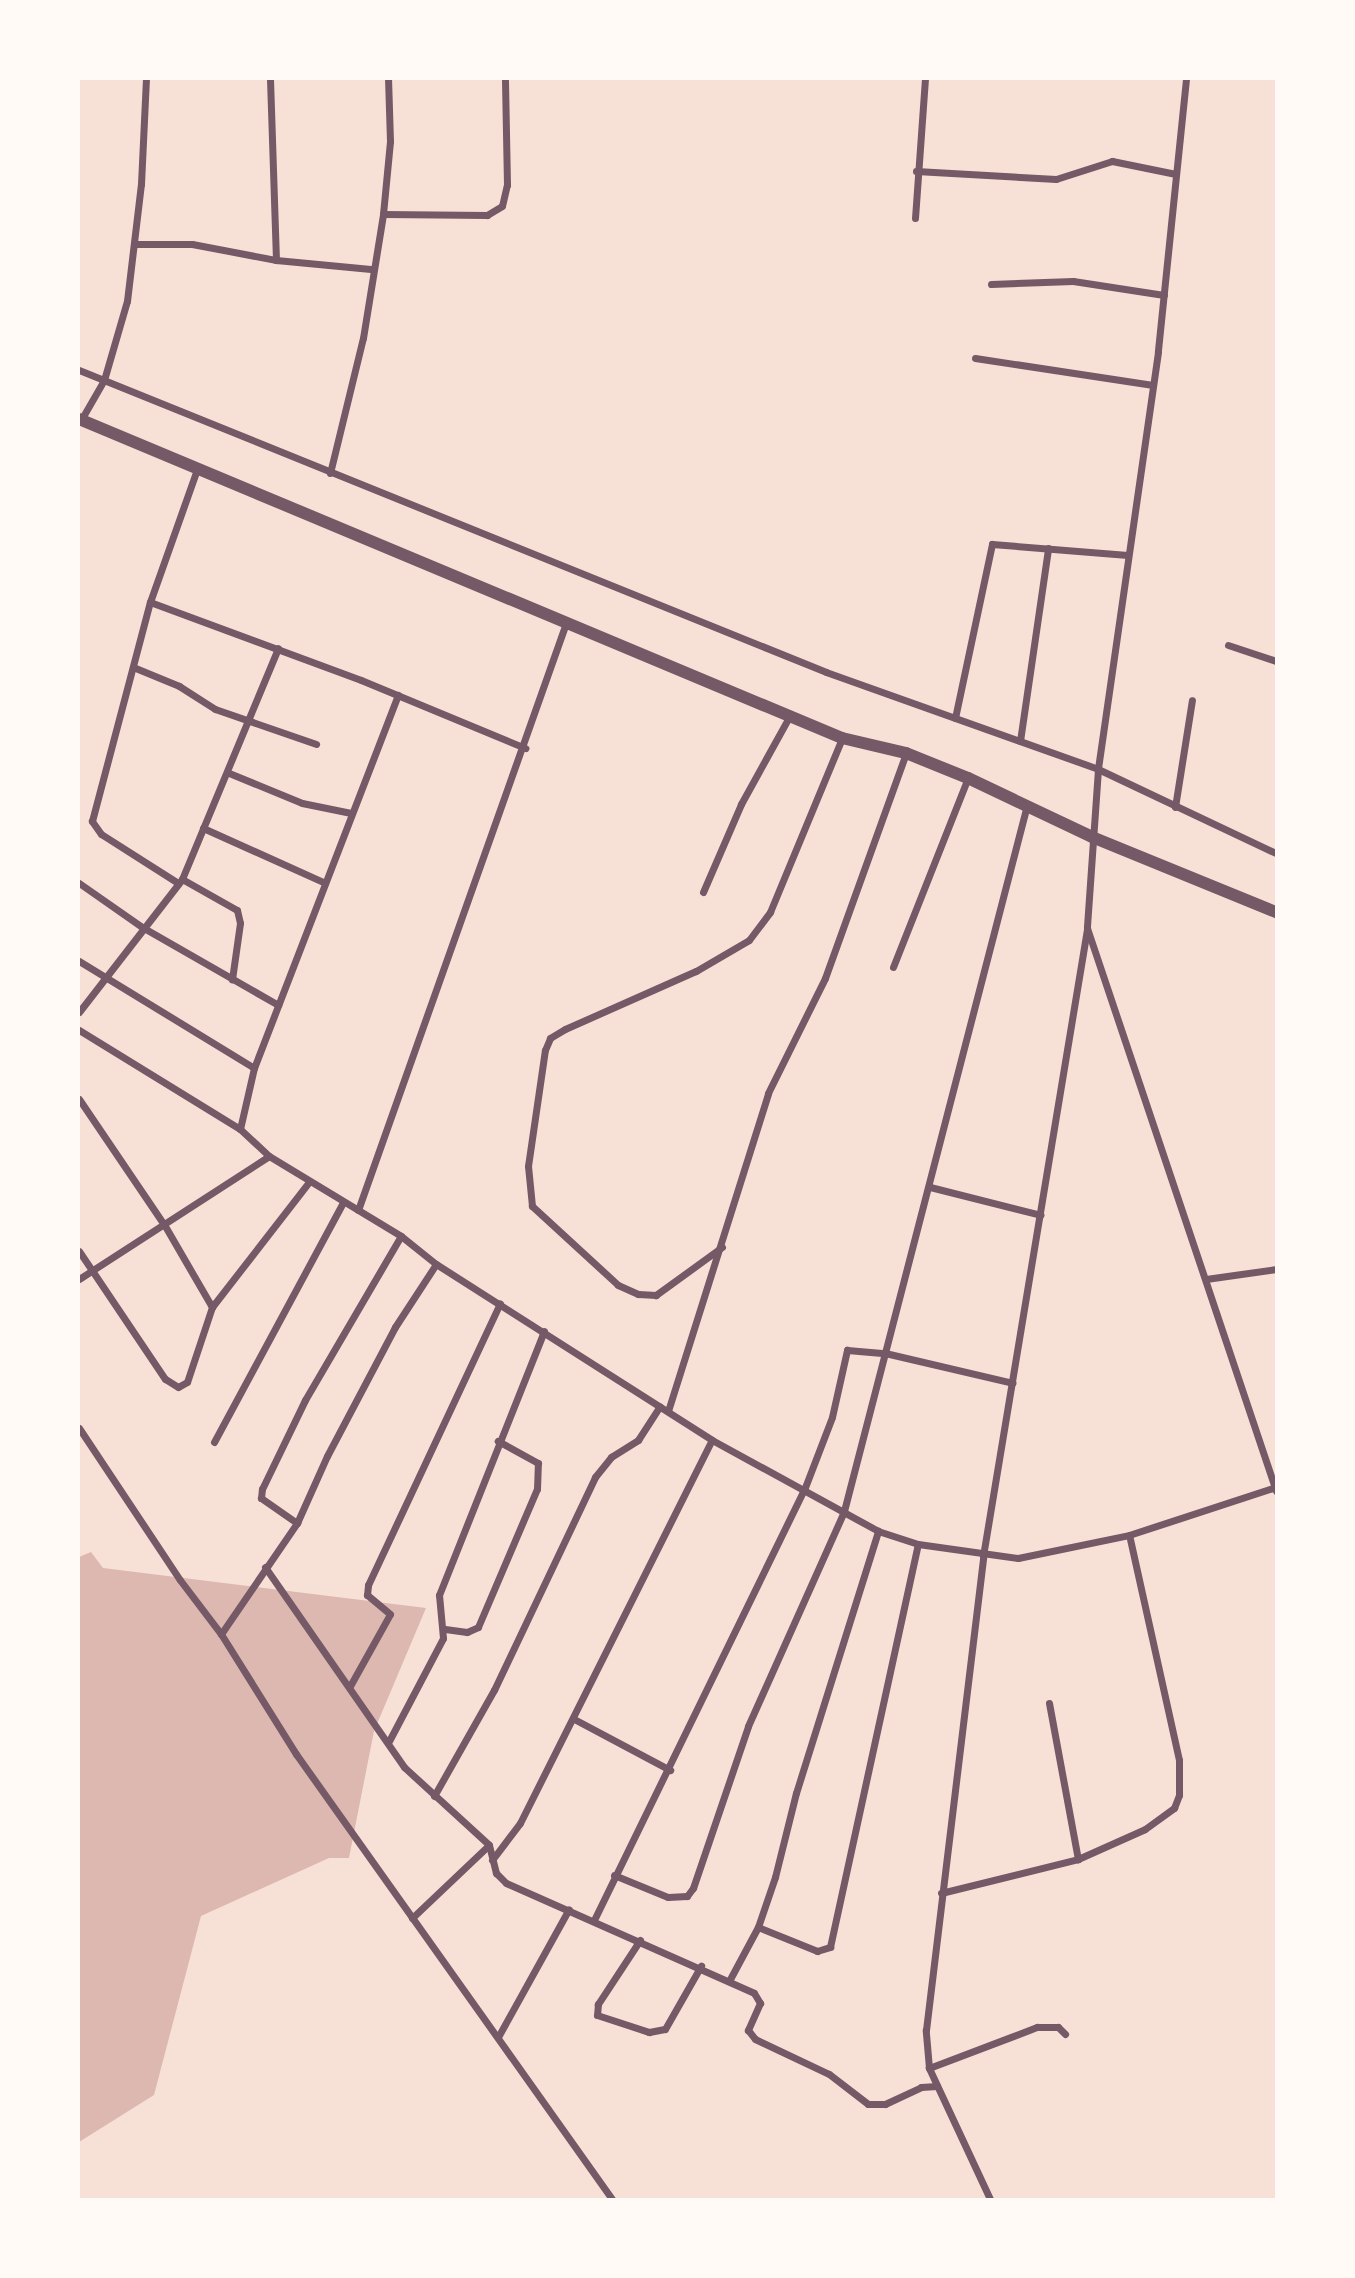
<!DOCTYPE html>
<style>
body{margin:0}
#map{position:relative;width:1355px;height:2278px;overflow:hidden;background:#f7e1d7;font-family:"Libre Baskerville",serif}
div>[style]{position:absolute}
.water>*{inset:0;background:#dcb8b0}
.minor>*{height:7px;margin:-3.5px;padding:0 3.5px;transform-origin:3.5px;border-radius:3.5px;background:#755966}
.tertiary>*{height:12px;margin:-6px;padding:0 6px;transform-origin:6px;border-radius:6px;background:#755966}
span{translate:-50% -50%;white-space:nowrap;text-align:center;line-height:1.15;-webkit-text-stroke:5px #fffaf5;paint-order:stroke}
.frame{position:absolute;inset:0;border:80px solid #fffaf5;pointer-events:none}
</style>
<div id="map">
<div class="water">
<div style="clip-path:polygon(91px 1552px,103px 1568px,426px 1608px,374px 1731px,349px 1858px,329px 1858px,201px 1916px,154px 2095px,79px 2142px,79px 1557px)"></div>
</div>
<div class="minor">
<div style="left:1186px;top:79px;width:274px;rotate:95.9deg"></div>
<div style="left:1158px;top:352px;width:421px;rotate:98.2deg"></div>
<div style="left:1098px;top:769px;width:159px;rotate:94deg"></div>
<div style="left:1087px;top:928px;width:594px;rotate:71.44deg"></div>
<div style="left:916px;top:171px;width:140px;rotate:3.3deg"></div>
<div style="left:1056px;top:179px;width:59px;rotate:-17.8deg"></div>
<div style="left:1112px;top:161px;width:65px;rotate:11.5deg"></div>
<div style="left:383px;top:214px;width:104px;rotate:0.6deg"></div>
<div style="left:487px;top:215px;width:17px;rotate:-31deg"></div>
<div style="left:502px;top:206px;width:22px;rotate:-77deg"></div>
<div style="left:507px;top:185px;width:106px;rotate:-91.1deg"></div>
<div style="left:915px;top:218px;width:139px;rotate:-85.9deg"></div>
<div style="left:135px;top:244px;width:57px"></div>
<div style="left:192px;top:244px;width:86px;rotate:10.8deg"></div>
<div style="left:276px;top:260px;width:181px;rotate:-91.9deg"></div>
<div style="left:276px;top:260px;width:95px;rotate:5.4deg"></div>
<div style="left:991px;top:284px;width:82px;rotate:-2.1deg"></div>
<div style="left:1073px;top:281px;width:92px;rotate:8.7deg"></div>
<div style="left:975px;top:358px;width:180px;rotate:8.6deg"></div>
<div style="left:79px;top:370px;width:806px;rotate:22.01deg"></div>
<div style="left:826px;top:672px;width:289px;rotate:19.6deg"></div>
<div style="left:1098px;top:769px;width:197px;rotate:25.3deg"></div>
<div style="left:81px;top:420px;width:46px;rotate:-60.1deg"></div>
<div style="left:104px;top:380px;width:82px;rotate:-73.8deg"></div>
<div style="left:127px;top:301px;width:118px;rotate:-83.2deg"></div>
<div style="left:141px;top:184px;width:105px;rotate:-87.3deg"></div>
<div style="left:330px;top:473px;width:139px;rotate:-76.3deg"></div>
<div style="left:363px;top:338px;width:126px;rotate:-80.8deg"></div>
<div style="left:383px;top:214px;width:73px;rotate:-84.5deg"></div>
<div style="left:390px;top:141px;width:62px;rotate:-91.8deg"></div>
<div style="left:150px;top:602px;width:225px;rotate:20.3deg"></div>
<div style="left:361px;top:680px;width:178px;rotate:22.5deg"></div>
<div style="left:1228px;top:645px;width:51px;rotate:18.4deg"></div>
<div style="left:133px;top:667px;width:50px;rotate:22.4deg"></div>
<div style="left:179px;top:686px;width:43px;rotate:32.6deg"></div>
<div style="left:215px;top:709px;width:107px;rotate:19.1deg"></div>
<div style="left:955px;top:718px;width:178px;rotate:-78deg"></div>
<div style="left:992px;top:544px;width:136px;rotate:4.6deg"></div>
<div style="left:1020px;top:741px;width:195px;rotate:-81.7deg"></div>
<div style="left:229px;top:773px;width:79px;rotate:22.3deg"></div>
<div style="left:302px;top:803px;width:50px;rotate:11.5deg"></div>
<div style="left:1175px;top:807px;width:108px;rotate:-81deg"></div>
<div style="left:203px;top:828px;width:132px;rotate:24.2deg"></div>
<div style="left:182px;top:879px;width:63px;rotate:29.4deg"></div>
<div style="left:237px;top:910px;width:13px;rotate:77deg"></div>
<div style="left:240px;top:923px;width:57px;rotate:98.1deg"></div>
<div style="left:79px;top:883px;width:77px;rotate:34.9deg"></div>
<div style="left:142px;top:927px;width:157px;rotate:29.8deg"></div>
<div style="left:178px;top:883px;width:91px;rotate:-147.5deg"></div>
<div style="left:101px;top:834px;width:16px;rotate:-125deg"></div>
<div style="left:92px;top:821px;width:227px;rotate:-75.2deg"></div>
<div style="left:150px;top:602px;width:141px;rotate:-70.5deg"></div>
<div style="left:703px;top:892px;width:96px;rotate:-66.6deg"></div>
<div style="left:741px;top:804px;width:99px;rotate:-61.1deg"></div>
<div style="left:79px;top:961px;width:205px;rotate:31.4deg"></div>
<div style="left:893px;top:967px;width:203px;rotate:-68.4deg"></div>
<div style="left:79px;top:1012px;width:168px;rotate:-52.2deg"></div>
<div style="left:182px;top:879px;width:250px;rotate:-67.4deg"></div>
<div style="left:79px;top:1030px;width:189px;rotate:31.6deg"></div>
<div style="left:240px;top:1129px;width:40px;rotate:43deg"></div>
<div style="left:269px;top:1156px;width:154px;rotate:31.2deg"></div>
<div style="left:401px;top:1236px;width:45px;rotate:38.7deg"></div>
<div style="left:436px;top:1264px;width:327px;rotate:32.5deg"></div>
<div style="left:712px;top:1440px;width:189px;rotate:28.7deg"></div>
<div style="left:878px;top:1531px;width:42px;rotate:18deg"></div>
<div style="left:918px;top:1544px;width:101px;rotate:8deg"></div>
<div style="left:1018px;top:1558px;width:113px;rotate:-11.7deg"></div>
<div style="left:1129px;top:1535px;width:155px;rotate:-18.1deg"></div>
<div style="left:79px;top:1099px;width:153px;rotate:55.9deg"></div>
<div style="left:165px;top:1226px;width:94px;rotate:59.9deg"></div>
<div style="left:212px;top:1307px;width:79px;rotate:108.4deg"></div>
<div style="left:187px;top:1382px;width:10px;rotate:151deg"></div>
<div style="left:178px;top:1387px;width:15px;rotate:-148deg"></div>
<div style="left:165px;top:1379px;width:154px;rotate:-123.9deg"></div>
<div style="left:240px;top:1129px;width:63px;rotate:-77.1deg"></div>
<div style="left:254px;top:1068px;width:400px;rotate:-68.9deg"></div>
<div style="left:930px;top:1187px;width:114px;rotate:14.2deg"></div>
<div style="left:358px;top:1210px;width:623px;rotate:-70.49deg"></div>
<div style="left:722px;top:1247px;width:82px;rotate:144deg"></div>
<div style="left:656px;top:1295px;width:18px;rotate:-177deg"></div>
<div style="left:638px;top:1294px;width:22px;rotate:-156deg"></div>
<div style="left:618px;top:1285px;width:117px;rotate:-137.4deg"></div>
<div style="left:532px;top:1206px;width:40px;rotate:-95.7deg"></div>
<div style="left:528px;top:1166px;width:117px;rotate:-81.7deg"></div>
<div style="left:545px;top:1050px;width:13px;rotate:-67deg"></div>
<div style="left:550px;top:1038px;width:17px;rotate:-31deg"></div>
<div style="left:565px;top:1029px;width:143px;rotate:-23.9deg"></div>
<div style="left:696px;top:971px;width:61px;rotate:-30.3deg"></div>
<div style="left:749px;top:940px;width:35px;rotate:-53deg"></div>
<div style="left:770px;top:912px;width:188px;rotate:-67.5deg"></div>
<div style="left:79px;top:1279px;width:226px;rotate:-32.9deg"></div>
<div style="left:1206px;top:1279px;width:71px;rotate:-8.1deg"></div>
<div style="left:212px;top:1307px;width:158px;rotate:-52.2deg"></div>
<div style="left:668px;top:1411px;width:333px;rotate:-72.5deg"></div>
<div style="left:768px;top:1093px;width:128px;rotate:-63.6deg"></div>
<div style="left:825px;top:978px;width:239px;rotate:-70.2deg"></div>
<div style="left:79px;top:1428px;width:182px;rotate:56.4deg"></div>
<div style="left:180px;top:1580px;width:68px;rotate:52.8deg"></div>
<div style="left:221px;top:1634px;width:142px;rotate:58deg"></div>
<div style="left:296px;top:1754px;width:546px;rotate:54.62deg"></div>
<div style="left:214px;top:1442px;width:272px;rotate:-61.7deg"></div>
<div style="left:297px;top:1523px;width:44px;rotate:-145.2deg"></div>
<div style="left:261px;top:1498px;width:9px;rotate:-84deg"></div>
<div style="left:262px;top:1489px;width:99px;rotate:-64.2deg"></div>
<div style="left:305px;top:1400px;width:190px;rotate:-59.7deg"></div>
<div style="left:265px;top:1567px;width:244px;rotate:55.2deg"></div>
<div style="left:404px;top:1767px;width:115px;rotate:42.5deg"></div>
<div style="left:489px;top:1845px;width:29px;rotate:76deg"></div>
<div style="left:496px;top:1873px;width:14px;rotate:45deg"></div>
<div style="left:506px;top:1883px;width:271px;rotate:23.9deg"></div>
<div style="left:754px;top:1993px;width:12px;rotate:59deg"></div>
<div style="left:760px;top:2003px;width:30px;rotate:114deg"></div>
<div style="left:748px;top:2030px;width:11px;rotate:52deg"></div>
<div style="left:755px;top:2039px;width:82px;rotate:25.3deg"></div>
<div style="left:829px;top:2074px;width:49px;rotate:37.6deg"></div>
<div style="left:868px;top:2104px;width:17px"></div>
<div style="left:885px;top:2104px;width:40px;rotate:-25deg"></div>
<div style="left:921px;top:2087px;width:16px;rotate:-4deg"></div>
<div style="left:445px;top:1629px;width:22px;rotate:8deg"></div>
<div style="left:467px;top:1632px;width:12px;rotate:-24deg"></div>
<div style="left:478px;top:1627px;width:150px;rotate:-66.9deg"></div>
<div style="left:537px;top:1489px;width:26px;rotate:-88deg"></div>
<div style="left:538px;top:1463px;width:46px;rotate:-151.2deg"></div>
<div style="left:221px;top:1634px;width:135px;rotate:-55.6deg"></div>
<div style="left:297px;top:1523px;width:73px;rotate:-65.9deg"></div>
<div style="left:327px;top:1456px;width:146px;rotate:-62.2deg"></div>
<div style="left:395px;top:1327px;width:75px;rotate:-56.9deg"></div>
<div style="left:350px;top:1686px;width:82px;rotate:-60.9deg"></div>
<div style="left:390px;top:1614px;width:30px;rotate:-140deg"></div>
<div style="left:367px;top:1595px;width:10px;rotate:-84deg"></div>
<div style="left:368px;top:1585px;width:311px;rotate:-64.9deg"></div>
<div style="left:1049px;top:1703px;width:159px;rotate:79.5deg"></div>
<div style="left:574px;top:1719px;width:109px;rotate:28deg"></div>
<div style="left:389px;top:1741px;width:116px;rotate:-62.3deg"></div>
<div style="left:443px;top:1638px;width:43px;rotate:-95.3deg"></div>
<div style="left:439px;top:1595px;width:284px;rotate:-68.3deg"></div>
<div style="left:434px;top:1796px;width:122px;rotate:-60.5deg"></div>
<div style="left:494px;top:1690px;width:236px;rotate:-64.6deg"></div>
<div style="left:595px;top:1477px;width:26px;rotate:-51deg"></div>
<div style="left:611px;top:1457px;width:32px;rotate:-32deg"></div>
<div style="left:638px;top:1440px;width:40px;rotate:-57.1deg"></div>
<div style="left:492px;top:1860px;width:46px;rotate:-52.9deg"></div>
<div style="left:520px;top:1823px;width:428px;rotate:-63.4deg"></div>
<div style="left:614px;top:1875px;width:58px;rotate:22.2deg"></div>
<div style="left:668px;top:1897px;width:19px;rotate:-3deg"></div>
<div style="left:687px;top:1896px;width:10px;rotate:-53deg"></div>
<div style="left:693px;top:1888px;width:171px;rotate:-71.2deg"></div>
<div style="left:748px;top:1726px;width:235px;rotate:-65.9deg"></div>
<div style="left:844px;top:1511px;width:729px;rotate:-75.47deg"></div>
<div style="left:941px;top:1893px;width:141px;rotate:-13.9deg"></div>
<div style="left:1078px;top:1859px;width:73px;rotate:-24.1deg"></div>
<div style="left:1145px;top:1829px;width:36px;rotate:-36deg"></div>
<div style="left:1174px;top:1808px;width:14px;rotate:-69deg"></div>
<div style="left:1179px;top:1795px;width:35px;rotate:-90deg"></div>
<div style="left:1179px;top:1760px;width:230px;rotate:-102.5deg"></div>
<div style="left:412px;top:1918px;width:106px;rotate:-43.5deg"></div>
<div style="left:594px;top:1920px;width:479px;rotate:-64deg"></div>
<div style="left:804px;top:1490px;width:78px;rotate:-69deg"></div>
<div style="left:832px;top:1417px;width:69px;rotate:-77.4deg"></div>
<div style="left:847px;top:1350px;width:38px;rotate:5deg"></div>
<div style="left:885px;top:1353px;width:131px;rotate:13.2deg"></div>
<div style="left:758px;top:1927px;width:64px;rotate:22.1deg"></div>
<div style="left:817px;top:1951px;width:14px;rotate:-17deg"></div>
<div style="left:830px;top:1947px;width:412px;rotate:-77.7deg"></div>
<div style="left:640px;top:1940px;width:77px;rotate:123.3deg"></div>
<div style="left:598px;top:2004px;width:11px;rotate:95deg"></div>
<div style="left:597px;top:2015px;width:55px;rotate:18.1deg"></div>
<div style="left:649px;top:2032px;width:16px;rotate:-11deg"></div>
<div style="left:665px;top:2029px;width:73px;rotate:-60.3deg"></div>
<div style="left:729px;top:1981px;width:61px;rotate:-61.8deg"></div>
<div style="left:758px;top:1927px;width:53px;rotate:-71.2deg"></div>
<div style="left:775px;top:1877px;width:87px;rotate:-76deg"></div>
<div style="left:796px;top:1793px;width:275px;rotate:-72.6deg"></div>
<div style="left:498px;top:2037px;width:146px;rotate:-61deg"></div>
<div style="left:929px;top:2068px;width:116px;rotate:-20.8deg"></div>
<div style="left:1037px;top:2027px;width:21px"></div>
<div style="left:1058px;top:2027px;width:10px;rotate:45deg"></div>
<div style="left:990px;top:2199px;width:145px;rotate:-115deg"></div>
<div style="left:929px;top:2068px;width:38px;rotate:-95deg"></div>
<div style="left:926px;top:2030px;width:477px;rotate:-83.1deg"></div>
<div style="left:983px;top:1556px;width:636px;rotate:-80.58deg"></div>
</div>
<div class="tertiary">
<div style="left:79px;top:419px;width:827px;rotate:22.69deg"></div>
<div style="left:842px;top:738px;width:66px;rotate:13.2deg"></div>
<div style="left:906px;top:753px;width:67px;rotate:22deg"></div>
<div style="left:968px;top:778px;width:137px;rotate:25.4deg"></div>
<div style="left:1092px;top:837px;width:199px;rotate:22.2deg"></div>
</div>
<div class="frame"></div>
</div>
